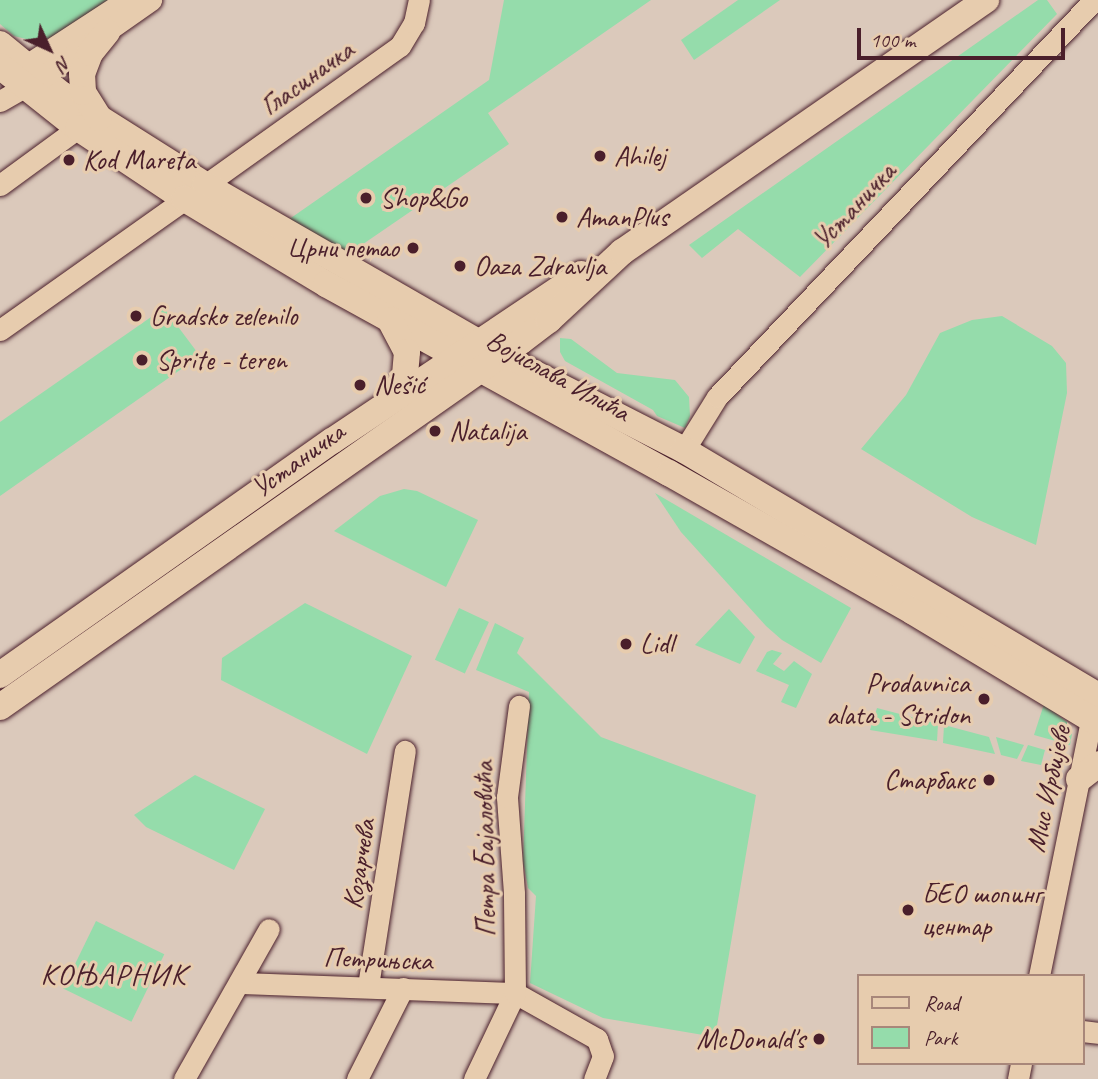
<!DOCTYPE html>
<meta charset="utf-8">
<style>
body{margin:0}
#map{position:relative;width:1098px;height:1079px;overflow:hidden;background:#dbc9bb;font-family:Caveat,sans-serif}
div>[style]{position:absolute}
.green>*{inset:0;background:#95dcab;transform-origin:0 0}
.roads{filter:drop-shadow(0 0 2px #4a1f2b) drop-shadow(0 0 2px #4a1f2b)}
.minor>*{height:21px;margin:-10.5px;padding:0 10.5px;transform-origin:10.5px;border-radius:10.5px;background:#e7ccae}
.major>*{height:26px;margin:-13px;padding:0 13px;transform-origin:13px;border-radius:13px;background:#e7ccae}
.dots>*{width:19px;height:19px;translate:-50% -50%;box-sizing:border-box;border:4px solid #e7ccae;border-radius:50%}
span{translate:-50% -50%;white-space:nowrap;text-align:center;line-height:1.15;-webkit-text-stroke:6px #e7ccae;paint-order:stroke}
.street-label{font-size:28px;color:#4a1f2b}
.poi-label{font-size:28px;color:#4a1f2b}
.left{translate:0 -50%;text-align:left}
.right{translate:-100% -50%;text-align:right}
.neighbourhood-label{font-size:30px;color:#4a1f2b;letter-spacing:2px}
.legend{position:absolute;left:857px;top:974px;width:228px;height:91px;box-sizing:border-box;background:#e7ccae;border:2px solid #a8877a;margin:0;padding:9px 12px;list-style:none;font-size:21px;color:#4a1f2b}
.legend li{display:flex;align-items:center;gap:14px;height:35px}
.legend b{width:35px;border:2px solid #a8877a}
.north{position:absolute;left:14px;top:14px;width:70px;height:70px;-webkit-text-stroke:5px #e7ccae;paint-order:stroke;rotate:135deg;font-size:19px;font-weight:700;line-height:28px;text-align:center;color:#4a1f2b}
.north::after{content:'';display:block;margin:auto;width:24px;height:32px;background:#4a1f2b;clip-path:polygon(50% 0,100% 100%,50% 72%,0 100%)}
.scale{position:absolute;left:857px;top:28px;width:208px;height:32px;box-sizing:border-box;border:4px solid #4a1f2b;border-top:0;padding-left:9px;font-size:21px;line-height:24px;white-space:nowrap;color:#4a1f2b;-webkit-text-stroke:5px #e7ccae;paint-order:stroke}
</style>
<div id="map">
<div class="green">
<div style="clip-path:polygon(0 0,116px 0,60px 36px,34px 41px,14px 36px,0 24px)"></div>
<div style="clip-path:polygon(504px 0,651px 0,488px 113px,509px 144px,350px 253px,288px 220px,489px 80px)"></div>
<div style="clip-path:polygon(738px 0,780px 0,694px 60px,681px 40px)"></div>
<div style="clip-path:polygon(1038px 0,1047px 0,1057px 14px,800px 277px,738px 229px,702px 258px,689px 245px)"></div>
<div style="clip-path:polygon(164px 308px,200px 356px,0 496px,0 422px)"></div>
<div style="clip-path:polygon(1002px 316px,1052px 346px,1066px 363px,1067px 393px,1036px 545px,972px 517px,861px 449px,906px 395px,940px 333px,972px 320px)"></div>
<div style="clip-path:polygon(560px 338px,571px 339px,617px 373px,675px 380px,689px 397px,690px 416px,685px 428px,657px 416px,653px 410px,565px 361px,560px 352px)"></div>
<div style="clip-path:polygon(404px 489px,417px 491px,478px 520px,446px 587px,334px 531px,380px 496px)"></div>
<div style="clip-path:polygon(655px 493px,851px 608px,821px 663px,782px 640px,766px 626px,681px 532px)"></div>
<div style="clip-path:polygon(305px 603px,412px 656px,367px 754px,221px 680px,222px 658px)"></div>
<div style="left:459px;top:608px;width:33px;height:57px;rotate:25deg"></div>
<div style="clip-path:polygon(729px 609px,755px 637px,740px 664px,695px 645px)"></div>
<div style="clip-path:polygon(495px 623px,524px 638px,517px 653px,601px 737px,756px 795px,715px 1037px,603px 1018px,530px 983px,536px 896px,528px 888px,523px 861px,529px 692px,476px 670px)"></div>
<div style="clip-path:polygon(772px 650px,782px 653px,773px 664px,784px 671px,794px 661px,812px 674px,796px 708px,781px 702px,789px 685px,756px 671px,767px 652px)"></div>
<div style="clip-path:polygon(1044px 704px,1067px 722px,1072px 734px,1070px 745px,1034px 735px)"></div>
<div style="clip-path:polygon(877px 708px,938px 724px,937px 741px,870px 730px)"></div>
<div style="clip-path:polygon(944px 725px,989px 737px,995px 754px,943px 743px)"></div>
<div style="clip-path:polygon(996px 737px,1024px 745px,1017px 759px,1001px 755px)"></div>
<div style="clip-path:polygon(1028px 745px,1045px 750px,1041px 765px,1021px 761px)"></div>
<div style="clip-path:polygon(195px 775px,265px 809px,234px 870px,146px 827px,134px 815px)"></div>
<div style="left:96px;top:921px;width:76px;height:75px;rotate:26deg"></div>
</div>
<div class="roads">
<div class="minor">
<div style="left:14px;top:73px;width:134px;rotate:-33.1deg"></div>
<div style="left:0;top:101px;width:46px;rotate:-29.9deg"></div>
<div style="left:40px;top:78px;width:136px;rotate:-35.1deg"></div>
<div style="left:0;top:185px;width:97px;rotate:-36.2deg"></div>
<div style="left:205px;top:185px;width:239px;rotate:-35.5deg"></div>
<div style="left:400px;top:46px;width:27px;rotate:-59deg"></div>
<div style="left:414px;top:23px;width:24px;rotate:-78deg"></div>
<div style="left:0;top:330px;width:227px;rotate:-35.3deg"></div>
<div style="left:684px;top:450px;width:62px;rotate:-58.1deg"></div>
<div style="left:717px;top:397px;width:547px;rotate:-46.48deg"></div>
<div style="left:1039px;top:976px;width:277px;rotate:-78.5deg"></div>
<div style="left:239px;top:983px;width:276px;rotate:2.1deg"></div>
<div style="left:515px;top:993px;width:94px;rotate:29.3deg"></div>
<div style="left:597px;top:1039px;width:18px;rotate:71deg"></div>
<div style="left:603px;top:1056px;width:25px;rotate:111deg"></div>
<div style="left:368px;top:986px;width:238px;rotate:-81.1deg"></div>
<div style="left:1082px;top:1031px;width:16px;rotate:7deg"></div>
<div style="left:184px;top:1079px;width:172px;rotate:-60.5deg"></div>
<div style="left:357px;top:1079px;width:102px;rotate:-63.2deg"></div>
<div style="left:474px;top:1079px;width:95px;rotate:-64.5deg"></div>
<div style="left:515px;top:993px;width:100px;rotate:-90.6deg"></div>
<div style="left:514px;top:893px;width:96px;rotate:-94.2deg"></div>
<div style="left:507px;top:797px;width:92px;rotate:-82.5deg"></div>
<div style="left:1018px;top:1079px;width:16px;rotate:-79deg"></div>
</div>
<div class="major">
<div style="left:0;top:44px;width:79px;rotate:39.3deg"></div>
<div style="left:61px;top:94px;width:170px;rotate:32.3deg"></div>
<div style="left:205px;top:185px;width:366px;rotate:29.9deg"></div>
<div style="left:522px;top:367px;width:182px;rotate:27.1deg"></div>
<div style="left:684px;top:450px;width:482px;rotate:30.7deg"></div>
<div style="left:0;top:66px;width:100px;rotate:38.5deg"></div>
<div style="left:78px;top:128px;width:128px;rotate:33.6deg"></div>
<div style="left:185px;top:199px;width:165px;rotate:31.1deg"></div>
<div style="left:326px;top:284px;width:392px;rotate:28.9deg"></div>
<div style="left:669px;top:473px;width:279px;rotate:29.6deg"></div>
<div style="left:912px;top:611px;width:217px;rotate:31.1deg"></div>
<div style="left:99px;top:118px;width:31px;rotate:-122deg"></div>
<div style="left:83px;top:92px;width:18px;rotate:-93deg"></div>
<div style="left:82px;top:74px;width:22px;rotate:-69deg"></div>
<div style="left:90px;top:53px;width:27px;rotate:-51deg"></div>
<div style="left:390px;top:320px;width:36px;rotate:62deg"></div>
<div style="left:407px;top:352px;width:22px;rotate:95deg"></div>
<div style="left:405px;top:374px;width:22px;rotate:108deg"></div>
<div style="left:0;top:675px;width:406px;rotate:-35.2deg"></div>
<div style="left:332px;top:441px;width:300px;rotate:-33.8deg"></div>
<div style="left:0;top:707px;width:637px;rotate:-35.09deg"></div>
<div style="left:521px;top:341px;width:35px;rotate:-37deg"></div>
<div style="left:549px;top:320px;width:100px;rotate:-43deg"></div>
<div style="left:622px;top:252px;width:443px;rotate:-34.7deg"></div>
<div style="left:1079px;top:779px;width:24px;rotate:-38deg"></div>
</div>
</div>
<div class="dots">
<div style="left:600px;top:156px;background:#4a1f2b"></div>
<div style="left:69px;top:160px;background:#4a1f2b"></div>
<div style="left:366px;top:198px;background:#4a1f2b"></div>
<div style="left:562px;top:217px;background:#4a1f2b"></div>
<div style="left:413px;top:248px;background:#4a1f2b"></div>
<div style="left:460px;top:266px;background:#4a1f2b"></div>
<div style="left:136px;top:316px;background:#4a1f2b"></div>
<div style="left:142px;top:360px;background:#4a1f2b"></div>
<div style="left:360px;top:385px;background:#4a1f2b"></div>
<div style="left:435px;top:431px;background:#4a1f2b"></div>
<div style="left:626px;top:644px;background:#4a1f2b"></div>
<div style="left:984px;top:699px;background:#4a1f2b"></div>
<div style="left:989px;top:780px;background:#4a1f2b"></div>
<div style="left:908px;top:910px;background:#4a1f2b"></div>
<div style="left:819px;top:1039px;background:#4a1f2b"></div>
</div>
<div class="street-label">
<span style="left:307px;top:78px;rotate:-36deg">Гласиначка</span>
<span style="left:854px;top:206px;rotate:-47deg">Устаничка</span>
<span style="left:558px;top:376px;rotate:29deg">Војислава Илића</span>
<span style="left:298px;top:460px;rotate:-36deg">Устаничка</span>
<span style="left:1048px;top:789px;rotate:-78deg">Мис Ирбијеве</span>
<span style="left:485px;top:849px;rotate:-91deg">Петра Бајаловића</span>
<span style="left:359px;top:864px;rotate:-81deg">Козарчева</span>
<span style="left:378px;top:959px;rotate:2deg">Петрињска</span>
</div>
<div class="poi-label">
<span class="left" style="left:614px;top:156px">Ahilej</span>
<span class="left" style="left:83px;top:160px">Kod Mareta</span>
<span class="left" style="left:380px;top:198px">Shop&amp;Go</span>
<span class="left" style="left:576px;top:217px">AmanPlus</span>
<span class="right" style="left:399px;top:248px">Црни петао</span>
<span class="left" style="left:474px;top:266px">Oaza Zdravlja</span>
<span class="left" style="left:150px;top:316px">Gradsko zelenilo</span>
<span class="left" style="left:156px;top:360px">Sprite - teren</span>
<span class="left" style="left:374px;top:385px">Nešić</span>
<span class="left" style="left:449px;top:431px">Natalija</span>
<span class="left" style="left:640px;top:644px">Lidl</span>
<span class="right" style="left:970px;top:699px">Prodavnica<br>alata - Stridon</span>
<span class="right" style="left:975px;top:780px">Старбакс</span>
<span class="left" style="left:922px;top:910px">БЕО шопинг<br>центар</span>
<span class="right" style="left:805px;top:1039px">McDonald's</span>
</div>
<div class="neighbourhood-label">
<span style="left:114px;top:974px">КОЊАРНИК</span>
</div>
<ul class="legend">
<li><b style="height:9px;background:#e7ccae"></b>Road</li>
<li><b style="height:19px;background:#95dcab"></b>Park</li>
</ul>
<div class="north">N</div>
<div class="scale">100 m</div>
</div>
